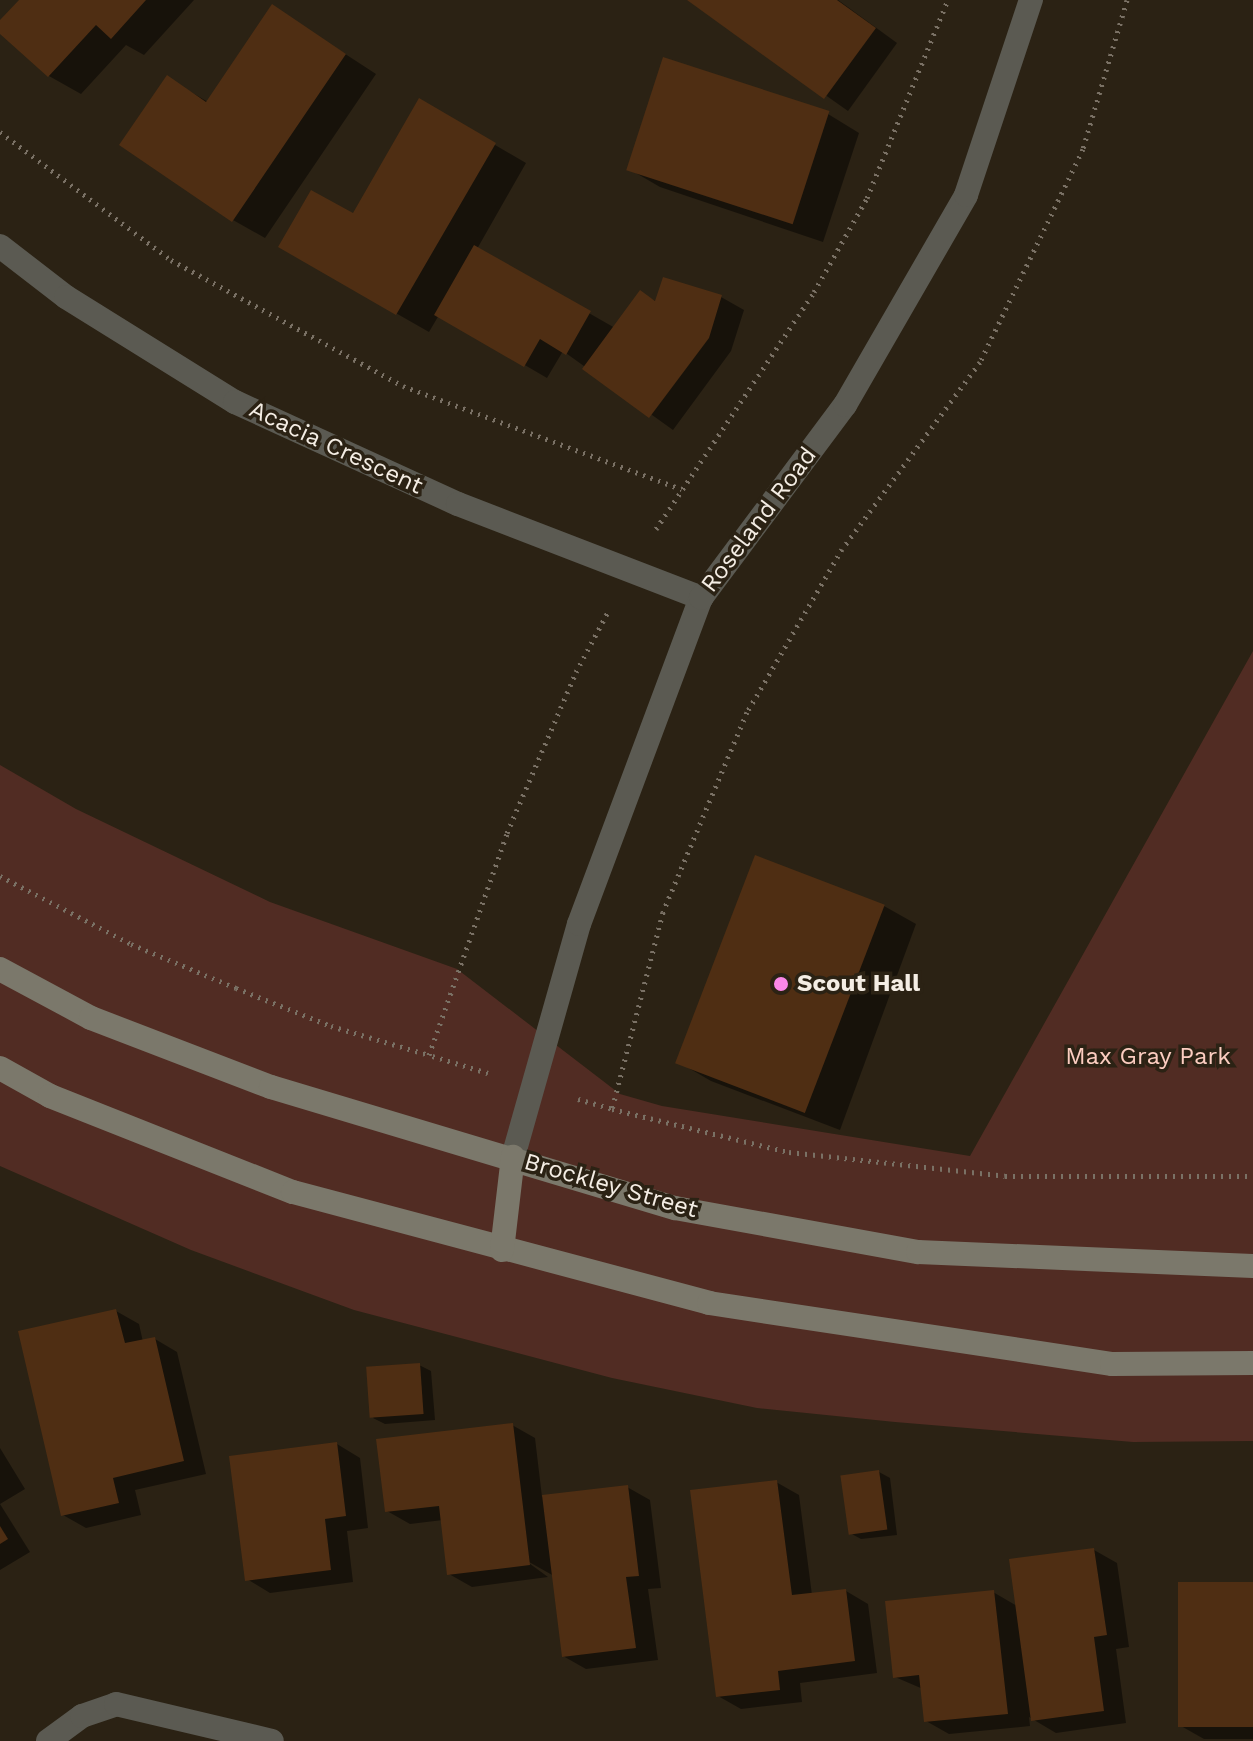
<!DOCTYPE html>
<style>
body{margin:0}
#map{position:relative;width:1253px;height:1741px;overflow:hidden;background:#2b2214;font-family:"Work Sans",sans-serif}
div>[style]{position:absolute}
.green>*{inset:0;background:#512c23}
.shadow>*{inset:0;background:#0007}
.building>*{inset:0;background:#4f2e13;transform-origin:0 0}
.path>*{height:5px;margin-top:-2.5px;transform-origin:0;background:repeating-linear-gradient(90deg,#7a7165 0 2px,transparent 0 8px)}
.street>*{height:24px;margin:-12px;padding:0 12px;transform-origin:12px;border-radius:12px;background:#5b5a52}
.secondary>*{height:24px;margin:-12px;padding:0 12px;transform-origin:12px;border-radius:12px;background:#7b786b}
.dots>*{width:22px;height:22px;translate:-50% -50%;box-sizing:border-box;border:4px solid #2b2214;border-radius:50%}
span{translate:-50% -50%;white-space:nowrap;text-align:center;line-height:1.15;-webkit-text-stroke:7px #2b2214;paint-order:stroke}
.street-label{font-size:24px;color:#f4ede4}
.poi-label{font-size:24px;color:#f4ede4;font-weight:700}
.left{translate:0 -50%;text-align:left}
.park-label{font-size:24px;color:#fccdc0}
</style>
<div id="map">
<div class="green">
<div style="clip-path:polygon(1253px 651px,1253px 1441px,1133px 1442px,895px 1422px,757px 1408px,612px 1378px,354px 1310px,191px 1250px,0 1166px,0 765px,76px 809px,270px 902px,457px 969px,620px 1094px,662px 1106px,970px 1156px)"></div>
</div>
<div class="shadow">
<div style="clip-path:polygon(21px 0,194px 0,144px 55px,126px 45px,81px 94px,49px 76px,0 31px,0 23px)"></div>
<div style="clip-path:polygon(691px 0,838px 0,897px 43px,848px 111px)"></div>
<div style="clip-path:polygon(273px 7px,376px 74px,265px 238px,233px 220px,167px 78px,208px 102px)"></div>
<div style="clip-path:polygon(420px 101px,526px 163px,477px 249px,615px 328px,641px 293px,657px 302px,721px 297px,744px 310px,731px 351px,673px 430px,563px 351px,547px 378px,439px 315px,429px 332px,280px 247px,354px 216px)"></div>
<div style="clip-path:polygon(828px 114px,859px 133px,823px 242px,660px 187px,629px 169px)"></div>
<div style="clip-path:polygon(884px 906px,916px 924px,840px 1130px,711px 1081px,680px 1063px)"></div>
<div style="clip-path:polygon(116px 1311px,139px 1324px,143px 1342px,155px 1339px,177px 1352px,206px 1474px,135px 1490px,141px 1515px,86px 1528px,63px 1515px)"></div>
<div style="clip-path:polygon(419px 1365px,431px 1371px,435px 1420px,385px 1424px,373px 1418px)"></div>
<div style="clip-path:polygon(512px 1425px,535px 1438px,542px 1497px,627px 1487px,650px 1500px,661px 1588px,648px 1589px,658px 1660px,586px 1669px,563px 1656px,554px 1576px,522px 1558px,548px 1577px,472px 1587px,449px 1574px,443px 1520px,410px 1524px,387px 1511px)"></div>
<div style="clip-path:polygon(337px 1444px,360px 1458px,368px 1528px,347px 1531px,353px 1582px,270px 1593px,247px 1579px)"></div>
<div style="clip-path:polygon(0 1448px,25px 1489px,0 1504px,30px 1552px,0 1570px)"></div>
<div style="clip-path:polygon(879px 1472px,890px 1478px,897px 1535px,861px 1539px,850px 1533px)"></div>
<div style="clip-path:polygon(776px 1482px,799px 1495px,812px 1595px,846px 1591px,868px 1604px,877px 1673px,800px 1683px,802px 1702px,741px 1709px,718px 1696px)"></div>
<div style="clip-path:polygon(1094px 1550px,1117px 1563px,1129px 1647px,1116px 1649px,1126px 1723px,1056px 1733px,1029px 1717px,1030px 1726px,949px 1734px,926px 1721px,923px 1689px,895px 1677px,993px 1592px,1017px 1606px)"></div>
<div style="clip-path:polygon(1253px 1584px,1253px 1739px,1204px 1739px,1181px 1726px)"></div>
</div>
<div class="building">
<div style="clip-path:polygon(19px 0,146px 0,111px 39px,96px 25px,48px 77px,0 34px,0 20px)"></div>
<div style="clip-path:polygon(687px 0,837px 0,876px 28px,824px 99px)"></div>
<div style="clip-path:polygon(272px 4px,346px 54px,232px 222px,119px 145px,167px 75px,206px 102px)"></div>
<div style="left:663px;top:57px;width:175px;height:119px;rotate:18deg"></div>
<div style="clip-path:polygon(419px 98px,496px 143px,396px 315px,278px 247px,311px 190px,353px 213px)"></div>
<div style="clip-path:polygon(474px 245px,591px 311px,566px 355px,540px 339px,524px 367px,434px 315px)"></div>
<div style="clip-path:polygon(663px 277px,722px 295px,709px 338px,649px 418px,582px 369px,640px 290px,655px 301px)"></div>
<div style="left:755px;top:855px;width:139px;height:223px;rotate:21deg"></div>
<div style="clip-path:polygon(116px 1309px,125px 1343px,155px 1337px,184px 1461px,113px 1478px,119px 1503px,61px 1516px,18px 1331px)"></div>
<div style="left:420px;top:1363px;width:51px;height:54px;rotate:86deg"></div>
<div style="clip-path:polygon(513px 1423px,530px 1565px,447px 1575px,439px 1506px,385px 1512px,376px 1439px)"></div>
<div style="clip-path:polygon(337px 1442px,346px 1516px,325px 1519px,331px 1570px,245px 1581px,229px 1456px)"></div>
<div style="left:879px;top:1470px;width:60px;height:39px;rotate:82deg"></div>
<div style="clip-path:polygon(777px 1480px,792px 1595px,846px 1589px,855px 1661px,778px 1671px,780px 1690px,716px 1697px,690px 1490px)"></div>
<div style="clip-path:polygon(628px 1485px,639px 1576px,626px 1577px,636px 1648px,562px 1657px,542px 1495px)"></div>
<div style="clip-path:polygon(0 1526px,8px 1539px,0 1544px)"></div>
<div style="clip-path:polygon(1094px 1548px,1107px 1635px,1094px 1637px,1104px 1711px,1031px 1721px,1009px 1559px)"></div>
<div style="left:1178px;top:1582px;width:75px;height:145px"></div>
<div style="clip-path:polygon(994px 1590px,1008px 1714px,924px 1722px,919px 1675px,893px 1678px,885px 1601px)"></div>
</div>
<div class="path">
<div style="left:1127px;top:0;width:155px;rotate:106.5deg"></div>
<div style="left:1083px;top:149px;width:237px;rotate:115.8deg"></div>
<div style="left:980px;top:362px;width:232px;rotate:126.4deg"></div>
<div style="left:842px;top:549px;width:189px;rotate:120.2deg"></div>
<div style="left:747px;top:712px;width:217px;rotate:112.8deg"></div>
<div style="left:663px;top:912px;width:203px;rotate:104.5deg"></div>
<div style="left:612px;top:1109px;width:182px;rotate:13.7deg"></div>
<div style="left:789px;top:1152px;width:217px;rotate:6.3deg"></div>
<div style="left:1005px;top:1176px;width:248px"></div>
<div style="left:0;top:132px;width:214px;rotate:36.8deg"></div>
<div style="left:171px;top:260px;width:264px;rotate:28.5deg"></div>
<div style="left:403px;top:386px;width:297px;rotate:20.3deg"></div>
<div style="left:656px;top:529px;width:285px;rotate:-56.3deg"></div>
<div style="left:814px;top:292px;width:108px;rotate:-60.6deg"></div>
<div style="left:867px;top:198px;width:214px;rotate:-67.8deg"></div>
<div style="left:0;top:876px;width:148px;rotate:27.4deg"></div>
<div style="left:131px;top:944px;width:114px;rotate:22.7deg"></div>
<div style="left:236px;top:988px;width:102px;rotate:21.8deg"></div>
<div style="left:331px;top:1026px;width:102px;rotate:16.5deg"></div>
<div style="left:488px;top:1073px;width:62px;rotate:-163deg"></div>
<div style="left:429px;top:1055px;width:235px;rotate:-70.6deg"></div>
<div style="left:507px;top:833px;width:175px;rotate:-66.8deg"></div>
<div style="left:576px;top:672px;width:70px;rotate:-62deg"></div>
<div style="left:578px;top:1099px;width:35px;rotate:16deg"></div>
</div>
<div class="street">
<div style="left:0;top:246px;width:83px;rotate:37.7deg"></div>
<div style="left:66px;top:297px;width:199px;rotate:31.9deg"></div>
<div style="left:235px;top:402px;width:245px;rotate:24.6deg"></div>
<div style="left:458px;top:504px;width:261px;rotate:21.1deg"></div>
<div style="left:513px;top:1157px;width:242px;rotate:-74.2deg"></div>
<div style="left:579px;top:924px;width:348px;rotate:-69.5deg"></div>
<div style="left:701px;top:598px;width:241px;rotate:-53.3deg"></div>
<div style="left:845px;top:405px;width:242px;rotate:-60deg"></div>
<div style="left:966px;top:195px;width:206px;rotate:-71.6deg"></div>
<div style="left:48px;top:1741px;width:42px;rotate:-36.3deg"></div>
<div style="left:82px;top:1716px;width:36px;rotate:-19deg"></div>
<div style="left:116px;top:1704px;width:160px;rotate:13.3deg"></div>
</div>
<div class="secondary">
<div style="left:0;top:969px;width:103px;rotate:28.3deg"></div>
<div style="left:91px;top:1018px;width:193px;rotate:21deg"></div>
<div style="left:271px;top:1087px;width:422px;rotate:16.7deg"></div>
<div style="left:675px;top:1208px;width:247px;rotate:10.3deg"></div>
<div style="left:918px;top:1252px;width:335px;rotate:2.4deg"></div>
<div style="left:0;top:1068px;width:57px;rotate:29.2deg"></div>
<div style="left:50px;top:1096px;width:261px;rotate:21.6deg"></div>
<div style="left:293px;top:1192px;width:431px;rotate:14.9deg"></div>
<div style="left:709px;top:1303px;width:408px;rotate:8.6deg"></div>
<div style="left:1112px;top:1364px;width:141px;rotate:-0.4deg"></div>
<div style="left:502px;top:1250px;width:94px;rotate:-83.3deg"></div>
</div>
<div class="dots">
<div style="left:781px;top:984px;background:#fa87e7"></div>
</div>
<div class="street-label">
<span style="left:336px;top:448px;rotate:25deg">Acacia Crescent</span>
<span style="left:759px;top:520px;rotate:-53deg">Roseland Road</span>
<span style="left:611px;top:1186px;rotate:16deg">Brockley Street</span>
</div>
<div class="poi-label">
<span class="left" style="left:797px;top:984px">Scout Hall</span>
</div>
<div class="park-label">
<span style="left:1148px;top:1057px">Max Gray Park</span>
</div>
</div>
